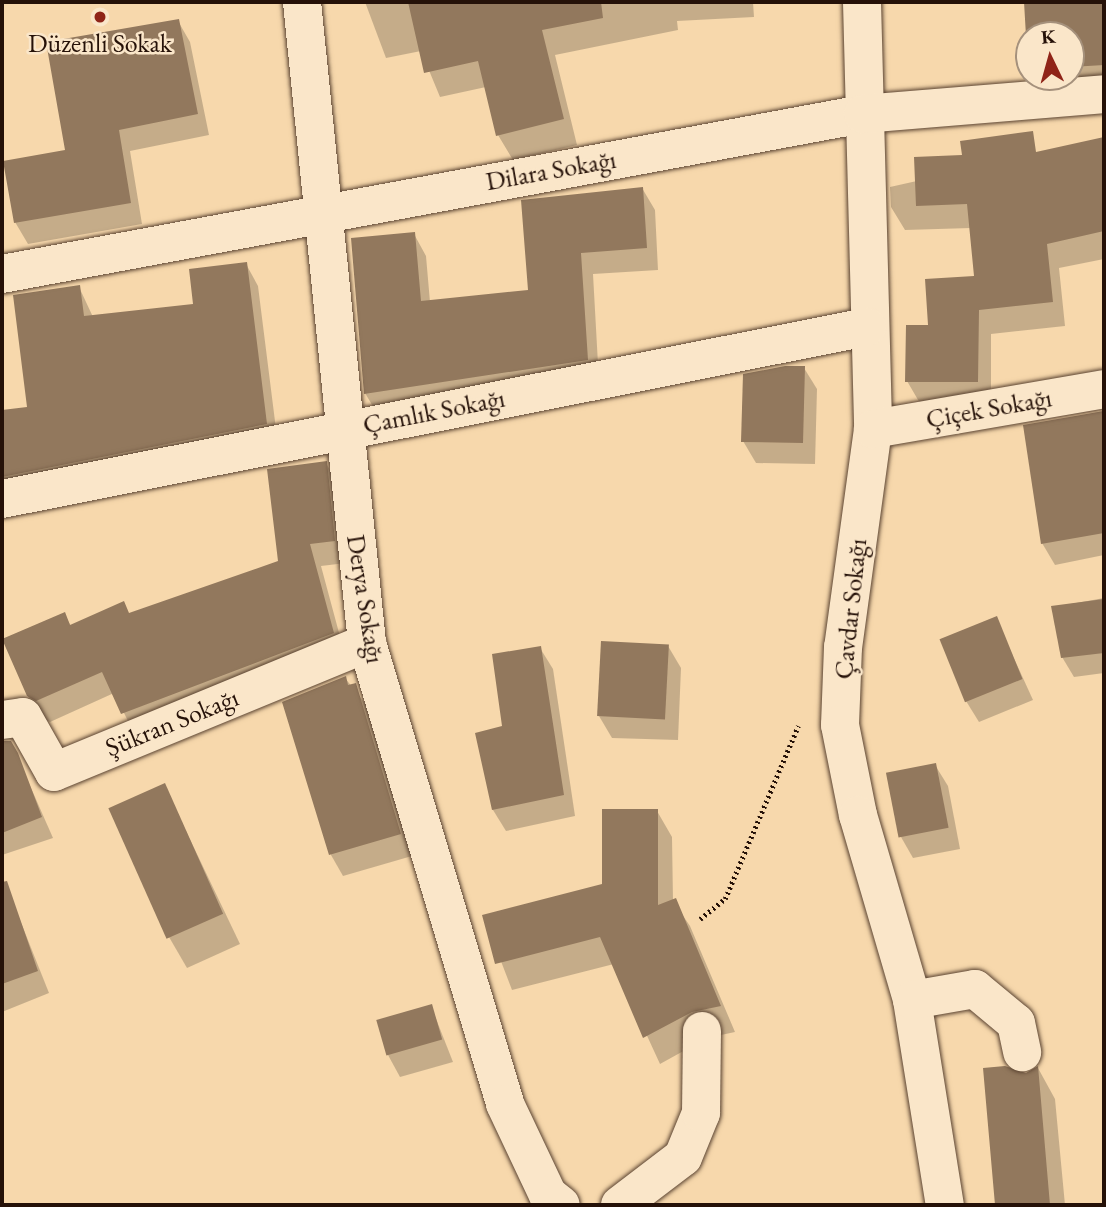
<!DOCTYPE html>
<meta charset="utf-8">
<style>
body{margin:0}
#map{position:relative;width:1106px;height:1207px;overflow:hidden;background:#f7d8ac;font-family:"EB Garamond",serif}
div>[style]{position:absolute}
.shadow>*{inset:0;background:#0003}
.building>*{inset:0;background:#92785d;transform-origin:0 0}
.path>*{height:4.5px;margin-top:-2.25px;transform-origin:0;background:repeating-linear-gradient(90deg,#251108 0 2px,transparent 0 5.5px)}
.roads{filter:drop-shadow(0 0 2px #5a4331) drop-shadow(0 0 2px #5a4331)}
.minor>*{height:38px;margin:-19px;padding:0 19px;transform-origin:19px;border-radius:19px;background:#fae6c9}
.dots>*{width:19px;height:19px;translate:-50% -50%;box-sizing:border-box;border:4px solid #fae6c9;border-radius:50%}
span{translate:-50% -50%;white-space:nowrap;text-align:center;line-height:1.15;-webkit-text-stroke:5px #fae6c9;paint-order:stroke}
.poi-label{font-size:26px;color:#251108}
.street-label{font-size:26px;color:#251108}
.frame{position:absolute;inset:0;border:4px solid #251108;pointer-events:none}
.north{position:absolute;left:1015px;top:21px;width:70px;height:70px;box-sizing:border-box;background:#fae6c9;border:2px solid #a5917c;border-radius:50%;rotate:355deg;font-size:19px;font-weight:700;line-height:28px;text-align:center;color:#251108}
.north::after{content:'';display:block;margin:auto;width:24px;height:32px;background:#8f2418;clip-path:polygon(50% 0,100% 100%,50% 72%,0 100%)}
</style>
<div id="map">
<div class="shadow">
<div style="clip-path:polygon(365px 2px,753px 2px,754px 17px,677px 21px,678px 30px,555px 55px,577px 145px,513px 160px,498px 135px,486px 87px,440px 97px,421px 51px,386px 58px)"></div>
<div style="clip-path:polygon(1025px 2px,1104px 2px,1104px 94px,1046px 97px,1034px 77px,1071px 77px,1071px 35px,1029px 35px,1029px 63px)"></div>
<div style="clip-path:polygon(178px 21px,190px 42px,209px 135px,130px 151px,142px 224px,28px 244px,15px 222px)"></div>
<div style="clip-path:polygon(1104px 139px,1104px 259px,1059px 268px,1065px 326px,991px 334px,991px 405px,921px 405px,907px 381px,930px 327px,976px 277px,971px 228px,905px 230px,891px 207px,890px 187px)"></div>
<div style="clip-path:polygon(642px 188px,655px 210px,658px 270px,593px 274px,599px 382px,378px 415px,365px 393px,414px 234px,426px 256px,430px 302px,530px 292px)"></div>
<div style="clip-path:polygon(246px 264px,258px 286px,278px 445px,2px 505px,2px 412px,29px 409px,79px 287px,93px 317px,195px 305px)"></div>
<div style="clip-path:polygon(804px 368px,817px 389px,815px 464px,756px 463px,743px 441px)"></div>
<div style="clip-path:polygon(1104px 411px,1104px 555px,1055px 565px,1042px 543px,1025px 427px)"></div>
<div style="clip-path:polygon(326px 463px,338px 484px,346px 563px,321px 566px,345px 655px,135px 735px,114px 693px,50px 722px,41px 718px,28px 696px,64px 614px,71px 626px,130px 615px,280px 562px)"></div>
<div style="clip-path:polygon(1104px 598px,1104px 673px,1074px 677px,1062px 657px,1054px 607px)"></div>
<div style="clip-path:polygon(996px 619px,1033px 700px,979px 722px,966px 701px)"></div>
<div style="clip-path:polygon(668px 646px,681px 668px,678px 740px,612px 738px,599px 716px)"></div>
<div style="clip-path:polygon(540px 648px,553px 669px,575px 816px,506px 831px,493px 810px,504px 728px)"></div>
<div style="clip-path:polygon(345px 678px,368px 707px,412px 856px,343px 876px,331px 855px)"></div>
<div style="clip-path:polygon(13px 747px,53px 838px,2px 855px,2px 751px)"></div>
<div style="clip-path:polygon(935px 765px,948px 786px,960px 849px,913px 858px,901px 837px,888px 774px)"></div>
<div style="clip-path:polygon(164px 785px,240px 944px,187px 968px,169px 937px)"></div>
<div style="clip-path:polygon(657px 811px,672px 837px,673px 901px,690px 926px,735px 1032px,707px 1038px,660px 1064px,614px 964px,512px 990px,484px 917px,603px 885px)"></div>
<div style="clip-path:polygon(12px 900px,49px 993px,2px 1012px,2px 903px)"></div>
<div style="clip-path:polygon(431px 1006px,453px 1062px,400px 1077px,388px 1055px)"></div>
<div style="clip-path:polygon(1038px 1068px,1055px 1099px,1065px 1205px,997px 1205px,985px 1070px,1026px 1075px)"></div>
</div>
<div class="building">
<div style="clip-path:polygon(408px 2px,601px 2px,603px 18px,542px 30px,564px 119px,496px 136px,478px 61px,424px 73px)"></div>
<div style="clip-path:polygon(1024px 2px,1104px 2px,1104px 65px,1071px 67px,1071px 35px,1029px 35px,1028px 70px)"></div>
<div style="clip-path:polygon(179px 19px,198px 114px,119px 130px,131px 203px,14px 223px,3px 161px,65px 150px,46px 42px)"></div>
<div style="clip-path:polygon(1033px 131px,1036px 152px,1104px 137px,1104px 231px,1047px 244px,1053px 302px,979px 310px,978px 382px,905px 382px,906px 325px,928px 325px,925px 279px,974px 276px,967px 204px,916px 206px,914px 157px,962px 155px,960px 141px)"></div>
<div style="clip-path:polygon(643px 187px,647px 248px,581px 253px,588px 360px,364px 394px,351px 238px,415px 232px,421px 301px,528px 290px,521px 200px)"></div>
<div style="clip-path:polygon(247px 262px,267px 424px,2px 477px,2px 410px,27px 407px,13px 295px,80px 285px,84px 316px,193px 304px,189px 269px)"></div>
<div style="clip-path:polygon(785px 366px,805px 366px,803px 443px,741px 442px,743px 374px)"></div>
<div style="clip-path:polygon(1104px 411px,1104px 533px,1041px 544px,1023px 425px)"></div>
<div style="clip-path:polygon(327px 461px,335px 541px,310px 544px,334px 633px,121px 714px,102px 672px,36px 701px,27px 696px,2px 639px,65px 612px,70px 625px,124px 601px,129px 613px,278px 561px,267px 469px)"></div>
<div style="clip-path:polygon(1104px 599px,1104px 653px,1061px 658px,1051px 606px)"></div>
<div style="left:997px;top:616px;width:68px;height:62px;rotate:68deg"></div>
<div style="left:601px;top:641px;width:68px;height:75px;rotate:3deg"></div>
<div style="clip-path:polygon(541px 646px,564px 795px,492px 810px,475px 733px,502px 726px,492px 654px)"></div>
<div style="clip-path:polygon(346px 676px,348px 685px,356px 683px,401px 834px,329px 855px,282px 702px)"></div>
<div style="clip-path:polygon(2px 741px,11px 741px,18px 753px,42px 817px,2px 833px)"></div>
<div style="left:936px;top:763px;width:66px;height:51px;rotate:79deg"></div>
<div style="left:165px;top:783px;width:143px;height:62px;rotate:66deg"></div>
<div style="clip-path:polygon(602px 809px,658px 809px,658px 905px,676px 898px,721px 1006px,692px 1012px,643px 1038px,600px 937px,495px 964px,482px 915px,602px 884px)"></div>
<div style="clip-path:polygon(7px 881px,38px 971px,2px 984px,2px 882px)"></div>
<div style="left:432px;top:1004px;width:37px;height:58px;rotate:74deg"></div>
<div style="clip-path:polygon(1005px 1066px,1026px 1073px,1038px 1066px,1050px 1205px,995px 1205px,983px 1068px)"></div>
</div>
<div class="path">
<div style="left:700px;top:919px;width:32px;rotate:-39deg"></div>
<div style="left:725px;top:899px;width:188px;rotate:-67.1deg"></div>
</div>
<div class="roads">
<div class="minor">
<div style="left:302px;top:2px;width:644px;rotate:84.21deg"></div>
<div style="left:367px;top:643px;width:481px;rotate:73.3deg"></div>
<div style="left:505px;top:1104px;width:101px;rotate:64.7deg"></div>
<div style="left:548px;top:1195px;width:16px;rotate:38deg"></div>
<div style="left:862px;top:2px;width:427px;rotate:88.5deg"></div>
<div style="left:873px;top:429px;width:220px;rotate:97.8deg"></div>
<div style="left:843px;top:647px;width:78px;rotate:92.2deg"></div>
<div style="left:840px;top:725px;width:92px;rotate:78.7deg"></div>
<div style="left:858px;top:815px;width:193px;rotate:73.7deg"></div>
<div style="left:912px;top:1000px;width:208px;rotate:80.9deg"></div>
<div style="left:2px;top:274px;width:876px;rotate:-10.53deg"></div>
<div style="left:863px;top:114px;width:242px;rotate:-4.7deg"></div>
<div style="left:873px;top:429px;width:234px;rotate:-9.8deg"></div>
<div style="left:2px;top:499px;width:882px;rotate:-11.25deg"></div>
<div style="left:2px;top:720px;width:21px;rotate:-8deg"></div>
<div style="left:23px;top:717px;width:63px;rotate:60.6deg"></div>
<div style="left:54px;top:772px;width:339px;rotate:-22.4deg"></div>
<div style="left:912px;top:1000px;width:64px;rotate:-9.9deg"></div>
<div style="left:975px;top:989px;width:53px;rotate:39.7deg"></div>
<div style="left:1016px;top:1023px;width:30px;rotate:78deg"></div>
<div style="left:620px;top:1205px;width:79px;rotate:-37.3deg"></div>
<div style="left:683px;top:1157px;width:48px;rotate:-67.8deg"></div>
<div style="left:701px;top:1113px;width:82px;rotate:-89.3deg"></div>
</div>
</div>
<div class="dots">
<div style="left:100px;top:17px;background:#8f2418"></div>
</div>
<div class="poi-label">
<span style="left:100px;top:44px">Düzenli Sokak</span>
</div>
<div class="street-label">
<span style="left:551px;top:171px;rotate:-10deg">Dilara Sokağı</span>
<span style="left:989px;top:409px;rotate:-10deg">Çiçek Sokağı</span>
<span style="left:434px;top:412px;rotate:-11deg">Çamlık Sokağı</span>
<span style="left:365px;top:599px;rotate:81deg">Derya Sokağı</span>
<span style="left:851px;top:609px;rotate:-84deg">Çavdar Sokağı</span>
<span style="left:172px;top:723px;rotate:-22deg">Şükran Sokağı</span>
</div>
<div class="frame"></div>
<div class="north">K</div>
</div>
